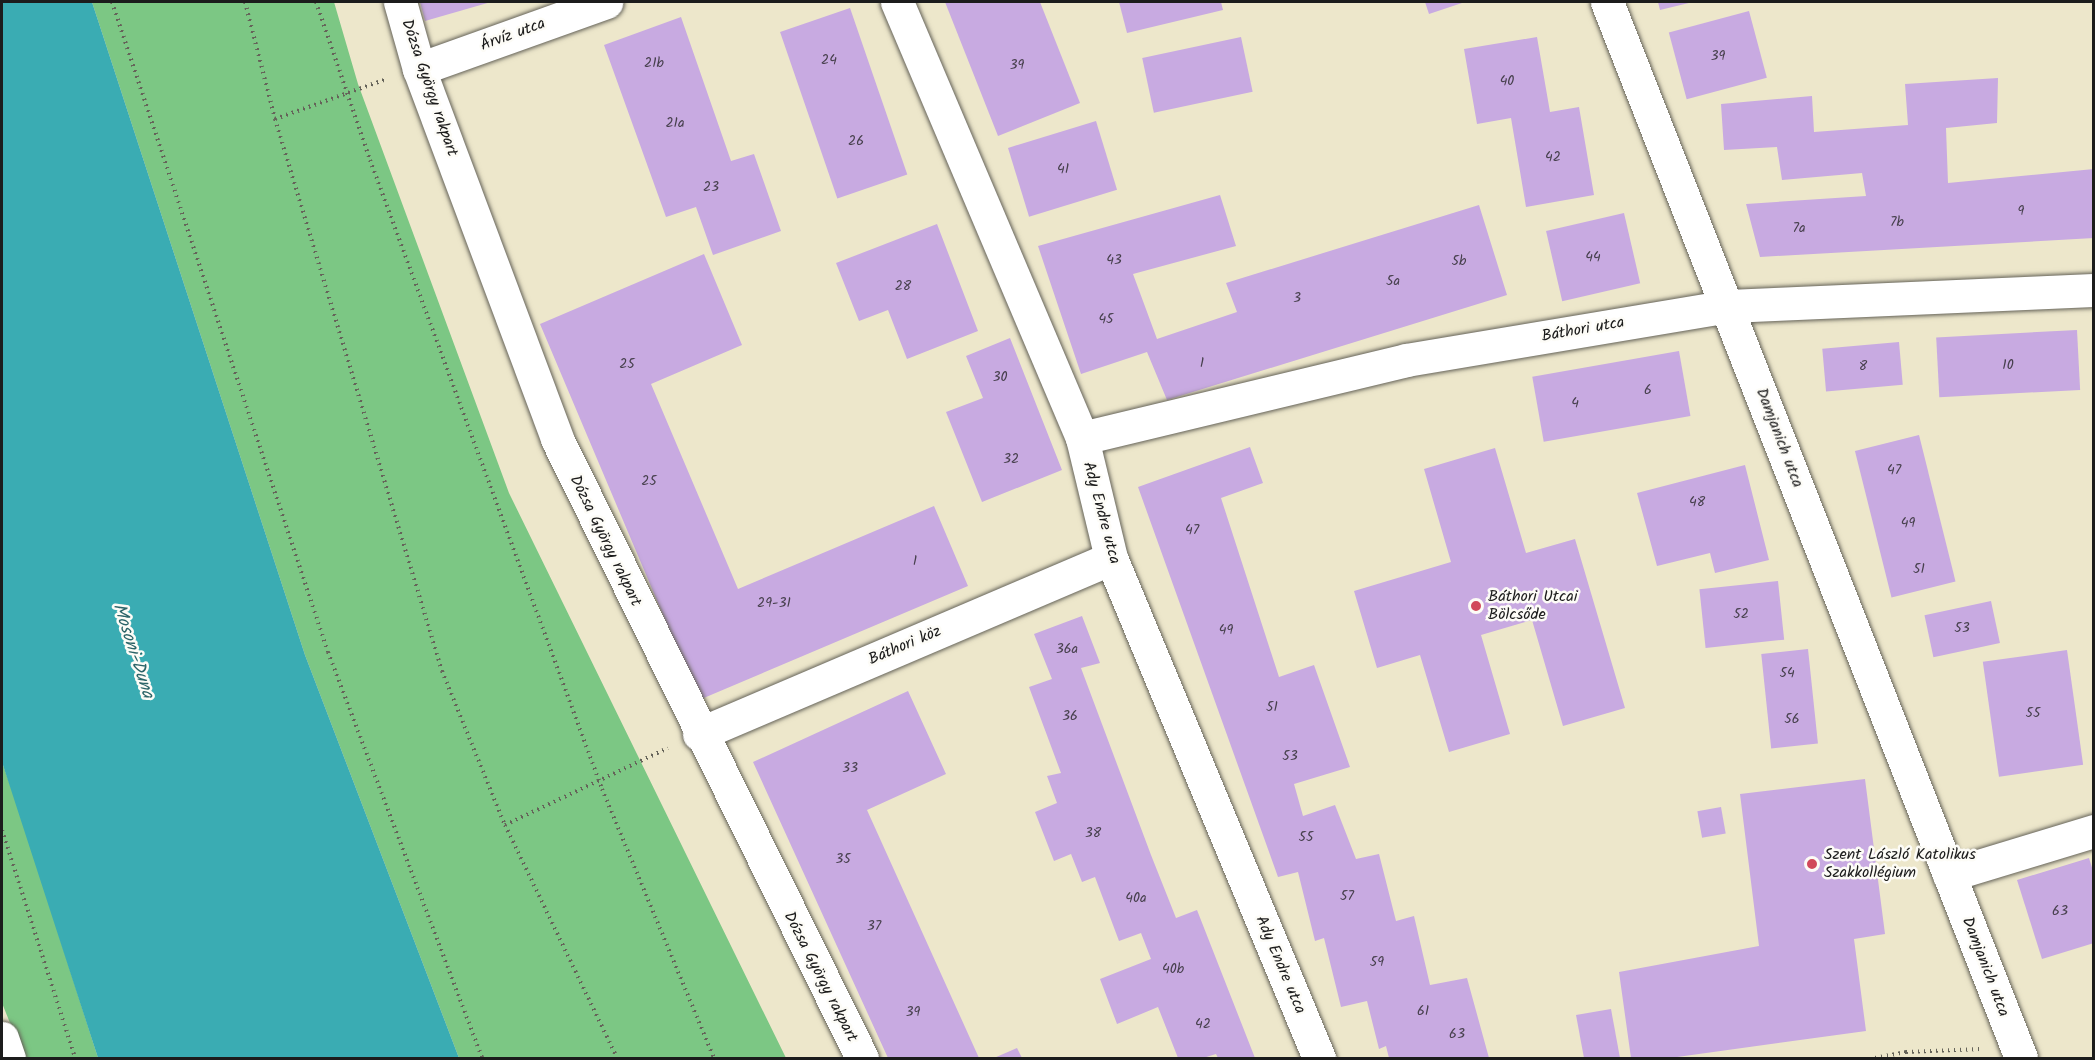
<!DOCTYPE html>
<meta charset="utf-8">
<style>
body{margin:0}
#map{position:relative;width:2095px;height:1060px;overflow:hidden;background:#ede7cb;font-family:Kalam,sans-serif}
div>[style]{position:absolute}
.green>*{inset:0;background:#7cc784}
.water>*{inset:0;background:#3aacb3}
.building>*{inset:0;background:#c8aae1;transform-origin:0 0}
.path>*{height:4px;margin-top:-2px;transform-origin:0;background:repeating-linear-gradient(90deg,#656359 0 1.5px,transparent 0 6px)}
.roads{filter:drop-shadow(0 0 2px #656359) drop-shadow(0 0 2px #656359)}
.minor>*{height:33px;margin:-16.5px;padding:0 16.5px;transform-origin:16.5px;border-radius:16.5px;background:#fff}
.dots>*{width:16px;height:16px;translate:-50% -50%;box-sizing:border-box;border:3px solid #fdfcf7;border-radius:50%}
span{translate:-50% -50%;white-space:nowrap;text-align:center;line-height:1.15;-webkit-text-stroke:5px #fdfcf7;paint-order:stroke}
.number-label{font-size:14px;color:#47404d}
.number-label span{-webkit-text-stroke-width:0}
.street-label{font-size:16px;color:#1c1c1c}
.poi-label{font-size:16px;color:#1c1c1c}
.left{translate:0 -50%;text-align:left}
.water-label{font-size:18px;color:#2b6468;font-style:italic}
.frame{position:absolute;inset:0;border:3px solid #1c1c1c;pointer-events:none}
</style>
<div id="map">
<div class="green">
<div style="clip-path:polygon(92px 2px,334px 2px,358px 84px,509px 493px,786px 1058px,459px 1058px,305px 655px)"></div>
<div style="clip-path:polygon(2px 762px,21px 816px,98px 1058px,24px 1058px,2px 1003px)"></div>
</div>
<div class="water">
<div style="clip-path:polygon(2px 2px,92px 2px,305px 655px,459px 1058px,98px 1058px,2px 762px)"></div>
</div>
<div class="building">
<div style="clip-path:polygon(420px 2px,491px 2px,425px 21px)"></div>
<div style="clip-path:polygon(945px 2px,1040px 2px,1080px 103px,998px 136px)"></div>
<div style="clip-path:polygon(1119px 2px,1221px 2px,1223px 10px,1127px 33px)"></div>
<div style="clip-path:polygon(1425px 2px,1465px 2px,1429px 14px)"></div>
<div style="clip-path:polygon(1658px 2px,1693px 2px,1660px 10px)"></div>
<div style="left:850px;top:8px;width:176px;height:74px;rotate:71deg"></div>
<div style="left:1749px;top:11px;width:69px;height:83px;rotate:75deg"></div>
<div style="clip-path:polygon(681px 17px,731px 161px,754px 154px,781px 231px,713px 255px,696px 207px,666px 217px,604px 45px)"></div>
<div style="left:1241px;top:37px;width:56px;height:101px;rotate:78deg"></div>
<div style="clip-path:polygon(1537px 37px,1550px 112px,1579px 107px,1594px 195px,1526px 207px,1511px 118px,1477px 124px,1464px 49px)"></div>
<div style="clip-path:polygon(1998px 78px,1997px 123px,1946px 128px,1948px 183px,2094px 169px,2094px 238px,1760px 257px,1746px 204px,1866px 196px,1862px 173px,1782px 180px,1777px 147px,1724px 150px,1721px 104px,1812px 96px,1814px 132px,1908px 125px,1905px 84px)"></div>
<div style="left:1096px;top:121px;width:72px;height:92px;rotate:73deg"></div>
<div style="clip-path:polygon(1220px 195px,1236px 246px,1133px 274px,1157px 339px,1237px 312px,1226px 283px,1479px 205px,1507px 295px,1167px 400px,1147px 352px,1081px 374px,1038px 246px)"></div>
<div style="left:1624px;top:213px;width:72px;height:80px;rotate:77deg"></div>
<div style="clip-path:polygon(937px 224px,978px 331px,907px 359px,888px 310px,859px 321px,836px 263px)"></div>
<div style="clip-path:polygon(704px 254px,742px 345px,651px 384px,738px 589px,934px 506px,968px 586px,699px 700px,540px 324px)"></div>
<div style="left:2077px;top:330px;width:60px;height:141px;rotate:87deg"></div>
<div style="clip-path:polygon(1010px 338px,1062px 470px,982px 502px,946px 412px,983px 398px,966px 356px)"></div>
<div style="left:1899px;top:342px;width:43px;height:77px;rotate:85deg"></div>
<div style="left:1679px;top:351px;width:66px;height:149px;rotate:80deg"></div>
<div style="left:1919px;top:435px;width:151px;height:66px;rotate:76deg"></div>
<div style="clip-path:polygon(1250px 447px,1263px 483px,1221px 498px,1279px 677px,1314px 665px,1350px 767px,1294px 784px,1303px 816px,1335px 805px,1356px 859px,1379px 854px,1396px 921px,1414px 916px,1430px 985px,1467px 978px,1489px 1058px,1389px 1058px,1386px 1046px,1379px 1049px,1367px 1001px,1341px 1007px,1324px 938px,1315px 941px,1298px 872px,1278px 877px,1138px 487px)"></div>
<div style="clip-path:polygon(1495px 448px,1526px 553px,1575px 539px,1625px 708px,1563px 726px,1532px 620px,1481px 635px,1510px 734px,1449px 752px,1420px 655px,1377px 668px,1354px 591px,1451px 562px,1424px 469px)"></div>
<div style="clip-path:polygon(1745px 465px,1769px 560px,1715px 573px,1710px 553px,1657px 566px,1637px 493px)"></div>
<div style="left:1778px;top:581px;width:59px;height:79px;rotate:84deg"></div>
<div style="left:1991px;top:601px;width:43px;height:68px;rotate:78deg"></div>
<div style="clip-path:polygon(1082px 616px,1100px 663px,1081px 668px,1151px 855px,1176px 918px,1197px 910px,1255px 1058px,1218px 1058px,1216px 1054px,1203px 1058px,1178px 1058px,1158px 1007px,1117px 1024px,1100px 979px,1151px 959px,1141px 933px,1119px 941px,1095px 877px,1082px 882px,1071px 854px,1054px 861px,1035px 812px,1057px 803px,1047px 776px,1061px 773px,1029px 687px,1052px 679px,1034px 634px)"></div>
<div style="left:1808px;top:649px;width:95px;height:47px;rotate:84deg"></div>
<div style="left:2067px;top:650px;width:116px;height:85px;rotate:82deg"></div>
<div style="clip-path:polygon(908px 691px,946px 774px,867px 810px,979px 1058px,888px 1058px,753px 762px)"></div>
<div style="clip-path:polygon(1865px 779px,1885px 934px,1854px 939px,1866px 1031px,1670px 1058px,1631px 1058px,1619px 972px,1759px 946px,1740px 794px)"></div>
<div style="left:1721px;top:807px;width:27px;height:24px;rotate:80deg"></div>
<div style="clip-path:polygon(2089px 858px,2094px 874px,2094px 943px,2042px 959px,2017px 880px)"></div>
<div style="clip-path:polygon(1611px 1009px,1620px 1058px,1584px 1058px,1576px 1015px)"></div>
<div style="clip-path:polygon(1017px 1048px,1022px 1058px,994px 1058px)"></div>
</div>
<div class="path">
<div style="left:112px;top:2px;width:685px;rotate:71.62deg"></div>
<div style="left:328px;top:652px;width:434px;rotate:69.2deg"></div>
<div style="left:245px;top:2px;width:121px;rotate:75.6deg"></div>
<div style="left:275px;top:119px;width:577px;rotate:73.17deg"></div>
<div style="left:442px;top:671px;width:166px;rotate:67.8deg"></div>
<div style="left:505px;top:825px;width:259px;rotate:64.3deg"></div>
<div style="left:316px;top:2px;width:167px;rotate:71.1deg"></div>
<div style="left:370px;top:160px;width:670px;rotate:69.75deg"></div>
<div style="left:602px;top:789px;width:291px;rotate:67.4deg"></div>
<div style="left:275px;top:119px;width:119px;rotate:-19.7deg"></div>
<div style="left:505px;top:825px;width:180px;rotate:-25.3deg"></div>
<div style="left:2px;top:830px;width:239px;rotate:72.2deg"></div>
<div style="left:1875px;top:1058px;width:32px;rotate:-11deg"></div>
<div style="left:1906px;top:1052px;width:74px;rotate:-2.3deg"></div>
</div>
<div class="roads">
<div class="minor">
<div style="left:400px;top:2px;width:70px;rotate:74.2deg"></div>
<div style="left:419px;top:69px;width:395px;rotate:69.5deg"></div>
<div style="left:557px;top:439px;width:690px;rotate:63.77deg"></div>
<div style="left:897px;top:2px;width:474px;rotate:67deg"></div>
<div style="left:1082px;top:438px;width:123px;rotate:76.4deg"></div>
<div style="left:1111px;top:558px;width:542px;rotate:67.41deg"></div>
<div style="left:1607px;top:2px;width:1134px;rotate:68.59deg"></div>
<div style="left:419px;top:69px;width:199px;rotate:-19.7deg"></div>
<div style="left:1082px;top:438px;width:333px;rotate:-13.5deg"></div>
<div style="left:1406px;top:360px;width:326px;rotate:-9.5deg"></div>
<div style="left:1728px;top:306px;width:366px;rotate:-2.5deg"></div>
<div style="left:699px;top:734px;width:448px;rotate:-23.1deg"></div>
<div style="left:1949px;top:875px;width:152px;rotate:-16.9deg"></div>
<div style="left:2px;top:1038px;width:21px;rotate:71deg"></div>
</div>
</div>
<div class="dots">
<div style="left:1476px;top:606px;background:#d1495b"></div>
<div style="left:1812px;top:864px;background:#d1495b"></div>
</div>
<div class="number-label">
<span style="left:1718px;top:56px">39</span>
<span style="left:829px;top:60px">24</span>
<span style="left:654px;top:63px">21b</span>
<span style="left:1017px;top:65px">39</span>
<span style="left:1507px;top:81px">40</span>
<span style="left:675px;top:123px">21a</span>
<span style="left:856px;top:141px">26</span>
<span style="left:1553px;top:157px">42</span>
<span style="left:1063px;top:169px">41</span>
<span style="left:711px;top:187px">23</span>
<span style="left:2021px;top:211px">9</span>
<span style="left:1897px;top:222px">7b</span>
<span style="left:1799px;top:228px">7a</span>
<span style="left:1593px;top:257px">44</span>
<span style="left:1114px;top:260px">43</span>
<span style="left:1459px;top:261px">5b</span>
<span style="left:1393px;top:281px">5a</span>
<span style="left:903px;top:286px">28</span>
<span style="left:1297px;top:298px">3</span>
<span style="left:1106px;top:319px">45</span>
<span style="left:1202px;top:363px">1</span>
<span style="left:627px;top:364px">25</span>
<span style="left:2008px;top:365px">10</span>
<span style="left:1863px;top:366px">8</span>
<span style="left:1000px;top:377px">30</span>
<span style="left:1648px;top:390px">6</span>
<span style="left:1575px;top:403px">4</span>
<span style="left:1011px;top:459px">32</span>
<span style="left:1894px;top:470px">47</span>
<span style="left:649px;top:481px">25</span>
<span style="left:1697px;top:502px">48</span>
<span style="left:1908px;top:523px">49</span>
<span style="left:1192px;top:530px">47</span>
<span style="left:915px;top:561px">1</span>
<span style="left:1919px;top:569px">51</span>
<span style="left:774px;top:603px">29-31</span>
<span style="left:1741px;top:614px">52</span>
<span style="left:1962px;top:628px">53</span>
<span style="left:1226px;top:630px">49</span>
<span style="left:1067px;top:649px">36a</span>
<span style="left:1787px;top:673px">54</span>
<span style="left:1272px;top:707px">51</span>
<span style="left:2033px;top:713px">55</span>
<span style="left:1070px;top:716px">36</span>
<span style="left:1792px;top:719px">56</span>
<span style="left:1290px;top:756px">53</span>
<span style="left:850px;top:768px">33</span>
<span style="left:1093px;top:833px">38</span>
<span style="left:1306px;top:837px">55</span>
<span style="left:843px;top:859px">35</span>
<span style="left:1347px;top:896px">57</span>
<span style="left:1136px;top:898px">40a</span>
<span style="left:2060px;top:911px">63</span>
<span style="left:874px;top:926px">37</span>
<span style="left:1377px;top:962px">59</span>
<span style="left:1173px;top:969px">40b</span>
<span style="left:1423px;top:1011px">61</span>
<span style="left:913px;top:1012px">39</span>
<span style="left:1203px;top:1024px">42</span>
<span style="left:1457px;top:1034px">63</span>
</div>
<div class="street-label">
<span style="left:513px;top:35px;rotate:-20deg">Árvíz utca</span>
<span style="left:429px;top:88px;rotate:71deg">Dózsa György rakpart</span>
<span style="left:1583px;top:330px;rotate:-10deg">Báthori utca</span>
<span style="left:1779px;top:438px;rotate:69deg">Damjanich utca</span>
<span style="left:1101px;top:513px;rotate:75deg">Ady Endre utca</span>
<span style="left:605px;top:541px;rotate:64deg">Dózsa György rakpart</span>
<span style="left:905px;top:646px;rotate:-23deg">Báthori köz</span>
<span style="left:1280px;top:965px;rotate:67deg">Ady Endre utca</span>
<span style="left:1985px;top:967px;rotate:69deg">Damjanich utca</span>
<span style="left:820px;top:977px;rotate:63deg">Dózsa György rakpart</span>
</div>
<div class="poi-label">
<span class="left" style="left:1488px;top:606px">Báthori Utcai<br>Bölcsőde</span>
<span class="left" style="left:1824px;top:864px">Szent László Katolikus<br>Szakkollégium</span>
</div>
<div class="water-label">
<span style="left:132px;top:651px;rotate:72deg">Mosoni-Duna</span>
</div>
<div class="frame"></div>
</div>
